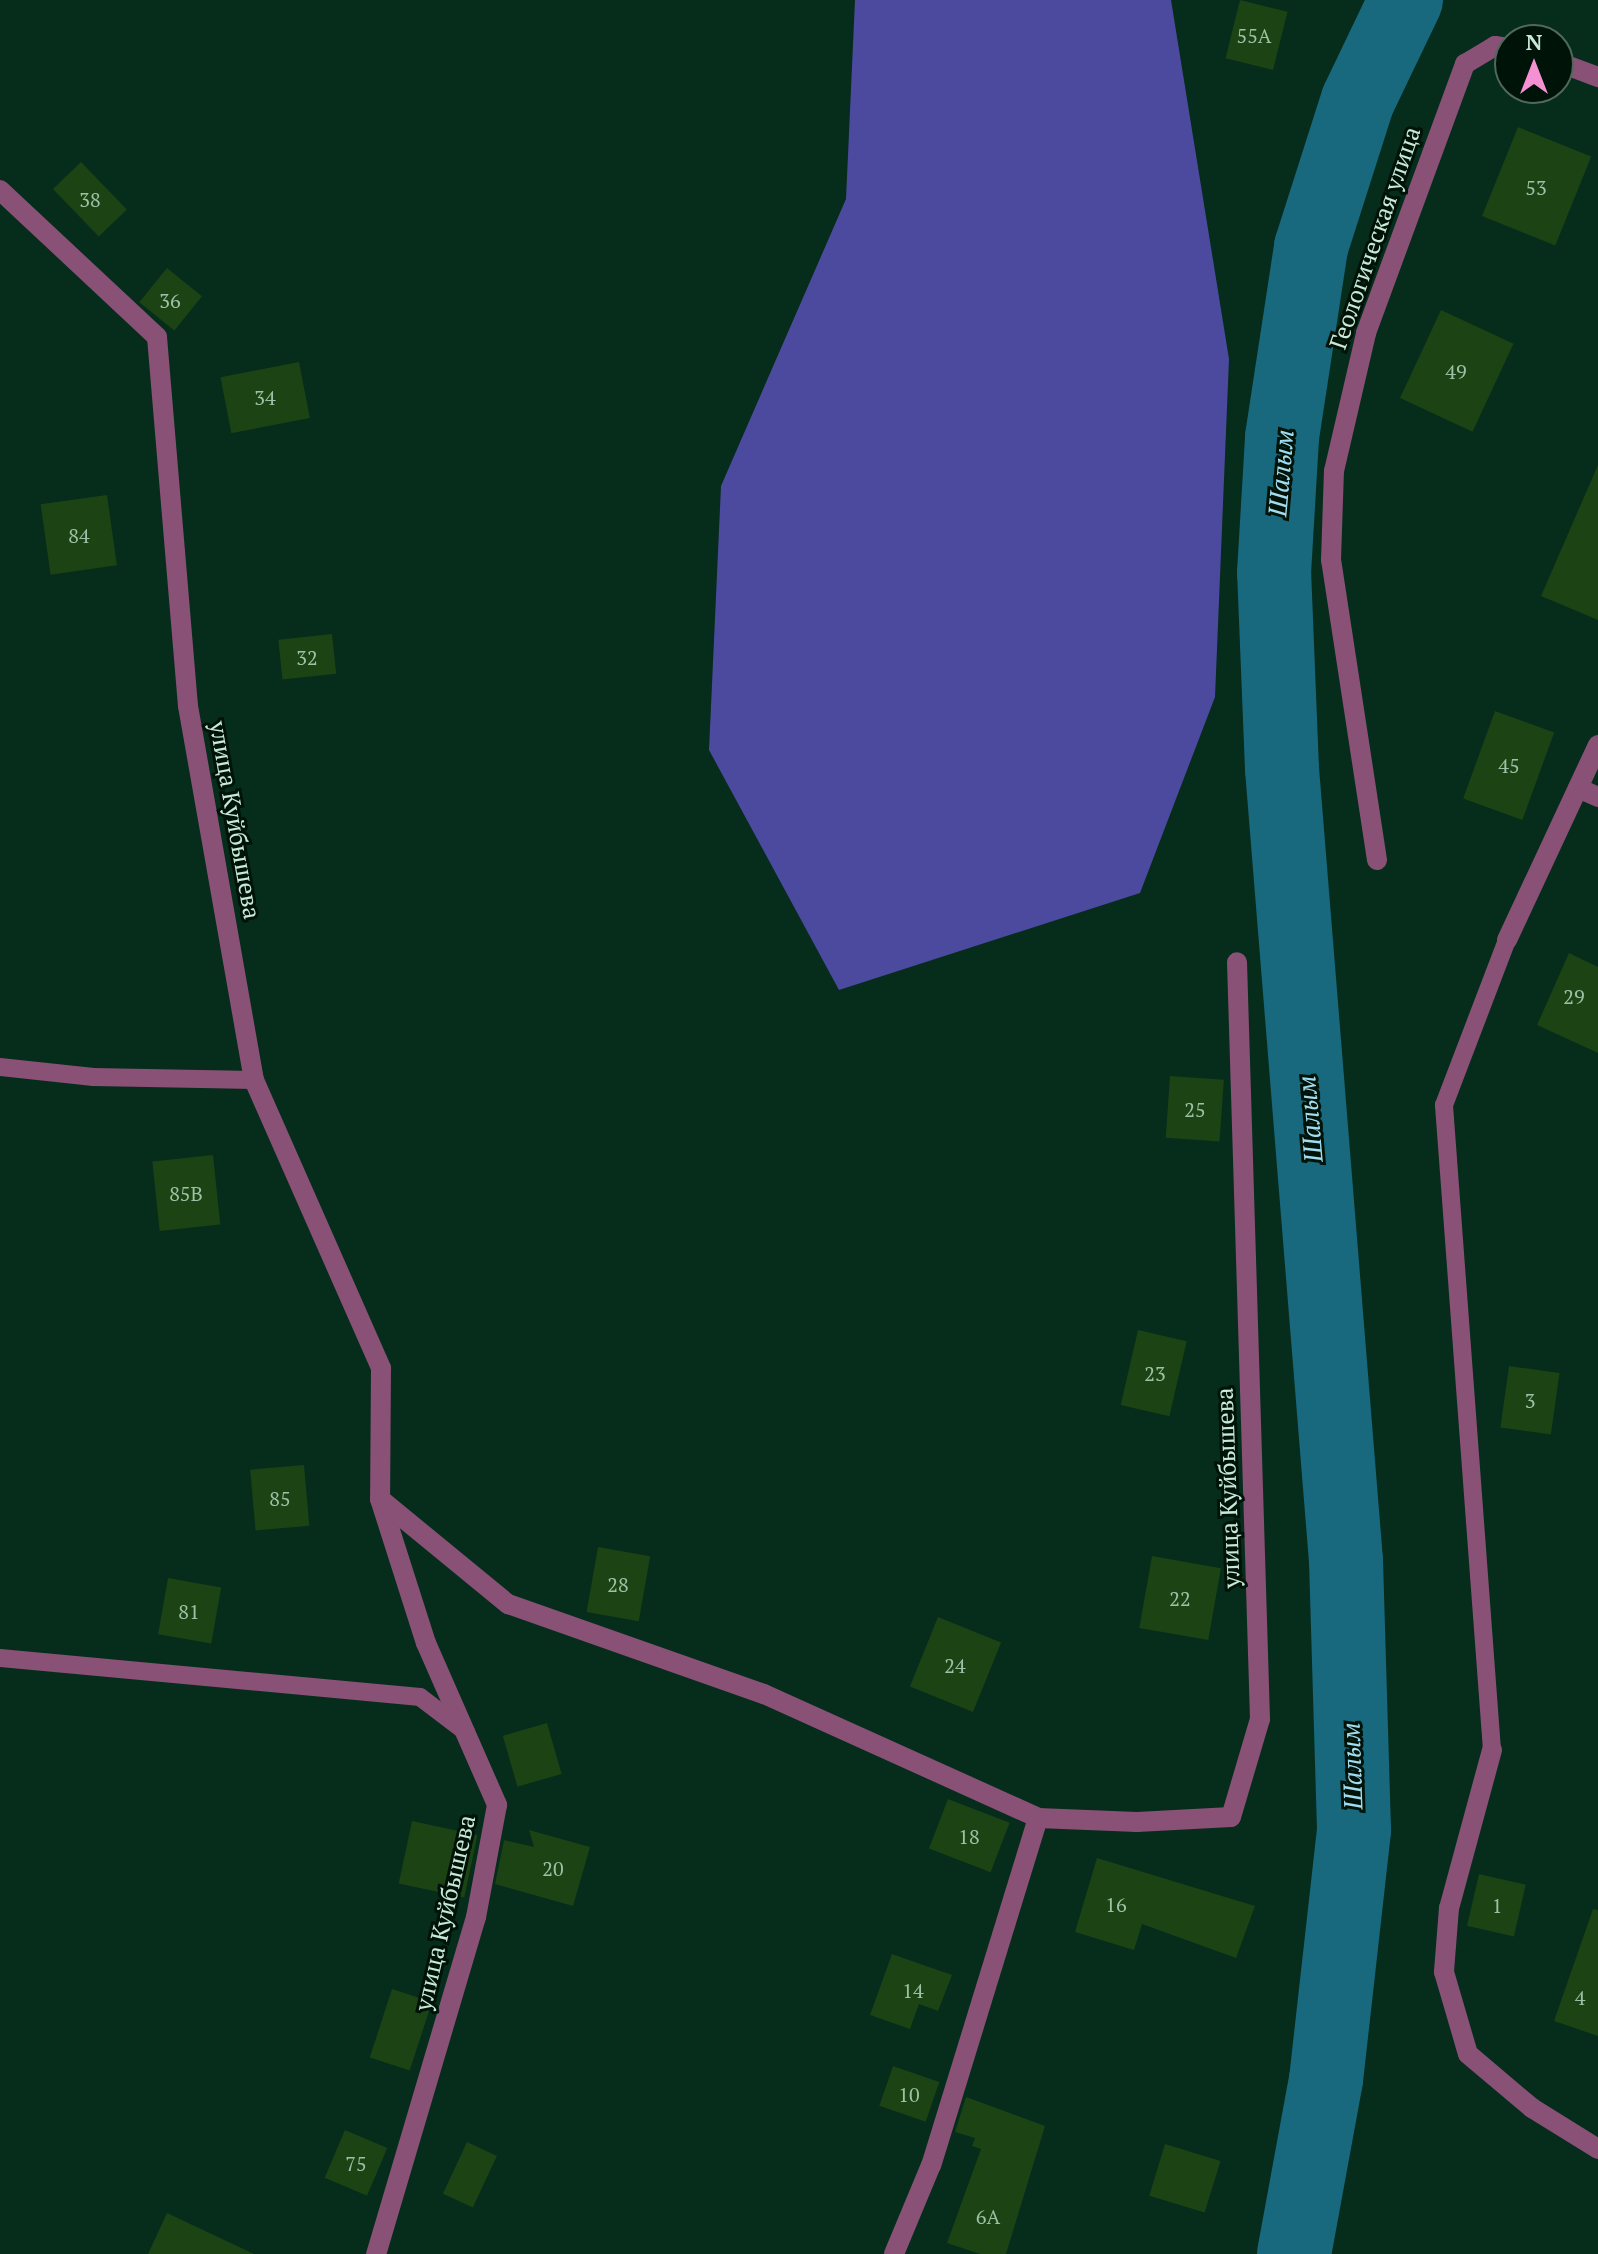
<!DOCTYPE html>
<meta charset="utf-8">
<style>
body{margin:0}
#map{position:relative;width:1598px;height:2254px;overflow:hidden;background:#062c1c;font-family:"PT Serif",serif}
div>[style]{position:absolute}
.forest>*{inset:0;background:#4c4a9f}
.river>*{height:74px;margin:-37px;padding:0 37px;transform-origin:37px;border-radius:37px;background:#18687e}
.building>*{inset:0;background:#1b4314;transform-origin:0 0}
.lane>*{height:18px;margin:-9px;padding:0 9px;transform-origin:9px;border-radius:9px;background:#885175}
.street>*{height:20px;margin:-10px;padding:0 10px;transform-origin:10px;border-radius:10px;background:#885175}
span{translate:-50% -50%;white-space:nowrap;text-align:center;line-height:1.15;-webkit-text-stroke:6px #001308;paint-order:stroke}
.number-label{font-size:20px;color:#9dc0a6}
.number-label span{-webkit-text-stroke-width:0}
.street-label{font-size:24px;color:#c8e9d7}
.water-label{font-size:26px;color:#a1dcf0;font-style:italic}
.north{position:absolute;left:1494px;top:24px;width:80px;height:80px;box-sizing:border-box;background:#001308;border:2px solid #50695b;border-radius:50%;rotate:0deg;font-size:22px;font-weight:700;line-height:32px;text-align:center;color:#c8e9d7}
.north::after{content:'';display:block;margin:auto;width:28px;height:36px;background:#f591d2;clip-path:polygon(50% 0,100% 100%,50% 72%,0 100%)}
</style>
<div id="map">
<div class="forest">
<div style="clip-path:polygon(855px 0,1171px 0,1229px 359px,1215px 697px,1140px 893px,839px 990px,709px 750px,721px 486px,846px 199px)"></div>
</div>
<div class="river">
<div style="left:1294px;top:2254px;width:177px;rotate:-79.6deg"></div>
<div style="left:1326px;top:2080px;width:252px;rotate:-83.6deg"></div>
<div style="left:1354px;top:1830px;width:269px;rotate:-91.7deg"></div>
<div style="left:1346px;top:1561px;width:795px;rotate:-94.62deg"></div>
<div style="left:1282px;top:769px;width:196px;rotate:-92.3deg"></div>
<div style="left:1274px;top:573px;width:136px;rotate:-86.6deg"></div>
<div style="left:1282px;top:437px;width:192px;rotate:-81.3deg"></div>
<div style="left:1311px;top:247px;width:154px;rotate:-72.3deg"></div>
<div style="left:1358px;top:100px;width:111px;rotate:-64.4deg"></div>
</div>
<div class="building">
<div style="left:1240px;top:0;width:49px;height:60px;rotate:14deg"></div>
<div style="left:1518px;top:127px;width:79px;height:96px;rotate:22deg"></div>
<div style="left:81px;top:162px;width:66px;height:39px;rotate:46deg"></div>
<div style="left:167px;top:268px;width:45px;height:44px;rotate:39deg"></div>
<div style="left:1441px;top:310px;width:80px;height:97px;rotate:25deg"></div>
<div style="left:299px;top:362px;width:57px;height:80px;rotate:79deg"></div>
<div style="clip-path:polygon(1598px 465px,1598px 620px,1541px 596px)"></div>
<div style="left:107px;top:495px;width:71px;height:67px;rotate:82deg"></div>
<div style="left:332px;top:634px;width:40px;height:54px;rotate:84deg"></div>
<div style="left:1495px;top:711px;width:63px;height:93px;rotate:20deg"></div>
<div style="clip-path:polygon(1569px 953px,1598px 967px,1598px 1053px,1537px 1025px)"></div>
<div style="left:1170px;top:1076px;width:54px;height:62px;rotate:4deg"></div>
<div style="left:213px;top:1155px;width:70px;height:61px;rotate:84deg"></div>
<div style="left:1138px;top:1330px;width:50px;height:77px;rotate:13deg"></div>
<div style="left:1509px;top:1366px;width:51px;height:62px;rotate:8deg"></div>
<div style="left:304px;top:1465px;width:61px;height:54px;rotate:85deg"></div>
<div style="left:598px;top:1547px;width:53px;height:66px;rotate:10deg"></div>
<div style="left:1152px;top:1556px;width:70px;height:73px;rotate:10deg"></div>
<div style="left:168px;top:1578px;width:54px;height:57px;rotate:10deg"></div>
<div style="left:938px;top:1617px;width:68px;height:75px;rotate:22deg"></div>
<div style="left:547px;top:1723px;width:53px;height:46px;rotate:74deg"></div>
<div style="left:948px;top:1799px;width:66px;height:53px;rotate:21deg"></div>
<div style="left:412px;top:1821px;width:67px;height:64px;rotate:12deg"></div>
<div style="clip-path:polygon(529px 1830px,590px 1847px,573px 1906px,495px 1884px,504px 1840px,534px 1847px)"></div>
<div style="clip-path:polygon(1097px 1858px,1255px 1906px,1236px 1958px,1142px 1924px,1134px 1950px,1075px 1932px)"></div>
<div style="left:1479px;top:1874px;width:48px;height:53px;rotate:13deg"></div>
<div style="clip-path:polygon(1593px 1909px,1598px 1910px,1598px 2036px,1554px 2021px)"></div>
<div style="clip-path:polygon(892px 1954px,952px 1975px,938px 2011px,919px 2004px,910px 2029px,870px 2015px)"></div>
<div style="left:392px;top:1989px;width:42px;height:72px;rotate:18deg"></div>
<div style="left:893px;top:2066px;width:49px;height:42px;rotate:19deg"></div>
<div style="clip-path:polygon(966px 2097px,1045px 2126px,1006px 2254px,980px 2254px,947px 2243px,981px 2149px,972px 2146px,975px 2138px,955px 2132px)"></div>
<div style="left:345px;top:2130px;width:46px;height:52px;rotate:23deg"></div>
<div style="left:467px;top:2142px;width:33px;height:57px;rotate:25deg"></div>
<div style="left:1165px;top:2144px;width:58px;height:54px;rotate:17deg"></div>
<div style="clip-path:polygon(167px 2213px,254px 2254px,148px 2254px)"></div>
</div>
<div class="lane">
<div style="left:0;top:1067px;width:94px;rotate:6.1deg"></div>
<div style="left:93px;top:1077px;width:161px;rotate:1.1deg"></div>
<div style="left:0;top:1658px;width:422px;rotate:5.3deg"></div>
<div style="left:420px;top:1697px;width:58px;rotate:37.3deg"></div>
<div style="left:1492px;top:1750px;width:647px;rotate:-94.26deg"></div>
<div style="left:1444px;top:1105px;width:177px;rotate:-69.1deg"></div>
</div>
<div class="street">
<div style="left:1558px;top:62px;width:43px;rotate:20.6deg"></div>
<div style="left:0;top:190px;width:215px;rotate:43.1deg"></div>
<div style="left:157px;top:337px;width:370px;rotate:85.2deg"></div>
<div style="left:188px;top:706px;width:380px;rotate:80deg"></div>
<div style="left:254px;top:1080px;width:315px;rotate:66.2deg"></div>
<div style="left:381px;top:1368px;width:131px;rotate:90.4deg"></div>
<div style="left:380px;top:1499px;width:151px;rotate:72.3deg"></div>
<div style="left:426px;top:1643px;width:177px;rotate:66.3deg"></div>
<div style="left:497px;top:1805px;width:114px;rotate:100.6deg"></div>
<div style="left:476px;top:1917px;width:352px;rotate:106.5deg"></div>
<div style="left:1578px;top:788px;width:22px;rotate:24deg"></div>
<div style="left:1377px;top:860px;width:304px;rotate:-98.7deg"></div>
<div style="left:1331px;top:560px;width:89px;rotate:-88.1deg"></div>
<div style="left:1334px;top:471px;width:142px;rotate:-76.9deg"></div>
<div style="left:1366px;top:333px;width:287px;rotate:-69.8deg"></div>
<div style="left:1465px;top:64px;width:35px;rotate:-31deg"></div>
<div style="left:1495px;top:46px;width:15px;rotate:8deg"></div>
<div style="left:1507px;top:940px;width:215px;rotate:-65deg"></div>
<div style="left:380px;top:1499px;width:166px;rotate:39.4deg"></div>
<div style="left:508px;top:1604px;width:271px;rotate:19.4deg"></div>
<div style="left:764px;top:1694px;width:301px;rotate:24.3deg"></div>
<div style="left:1038px;top:1818px;width:363px;rotate:107.1deg"></div>
<div style="left:931px;top:2165px;width:96px;rotate:112.6deg"></div>
<div style="left:1492px;top:1750px;width:164px;rotate:105.2deg"></div>
<div style="left:1449px;top:1908px;width:64px;rotate:94.5deg"></div>
<div style="left:1444px;top:1972px;width:85px;rotate:73.7deg"></div>
<div style="left:1468px;top:2054px;width:84px;rotate:40.2deg"></div>
<div style="left:1532px;top:2108px;width:78px;rotate:31.8deg"></div>
<div style="left:1038px;top:1818px;width:99px;rotate:2.3deg"></div>
<div style="left:1137px;top:1822px;width:94px;rotate:-3deg"></div>
<div style="left:1231px;top:1817px;width:102px;rotate:-73.5deg"></div>
<div style="left:1260px;top:1719px;width:757px;rotate:-91.74deg"></div>
</div>
<div class="number-label">
<span style="left:1254px;top:35px">55А</span>
<span style="left:1536px;top:187px">53</span>
<span style="left:90px;top:199px">38</span>
<span style="left:170px;top:300px">36</span>
<span style="left:1456px;top:371px">49</span>
<span style="left:265px;top:397px">34</span>
<span style="left:79px;top:535px">84</span>
<span style="left:307px;top:657px">32</span>
<span style="left:1509px;top:765px">45</span>
<span style="left:1574px;top:996px">29</span>
<span style="left:1195px;top:1109px">25</span>
<span style="left:186px;top:1193px">85В</span>
<span style="left:1155px;top:1373px">23</span>
<span style="left:1530px;top:1400px">3</span>
<span style="left:280px;top:1498px">85</span>
<span style="left:618px;top:1584px">28</span>
<span style="left:1180px;top:1598px">22</span>
<span style="left:189px;top:1611px">81</span>
<span style="left:955px;top:1665px">24</span>
<span style="left:969px;top:1836px">18</span>
<span style="left:553px;top:1868px">20</span>
<span style="left:1116px;top:1904px">16</span>
<span style="left:1497px;top:1905px">1</span>
<span style="left:913px;top:1990px">14</span>
<span style="left:1580px;top:1997px">4</span>
<span style="left:909px;top:2094px">10</span>
<span style="left:356px;top:2163px">75</span>
<span style="left:988px;top:2216px">6А</span>
</div>
<div class="street-label">
<span style="left:1375px;top:238px;rotate:-71deg">Геологическая улица</span>
<span style="left:235px;top:820px;rotate:80deg">улица Куйбышева</span>
<span style="left:1228px;top:1488px;rotate:-92deg">улица Куйбышева</span>
<span style="left:445px;top:1913px;rotate:-77deg">улица Куйбышева</span>
</div>
<div class="water-label">
<span style="left:1281px;top:473px;rotate:-85deg">Шалым</span>
<span style="left:1310px;top:1119px;rotate:-95deg">Шалым</span>
<span style="left:1352px;top:1766px;rotate:-92deg">Шалым</span>
</div>
<div class="north">N</div>
</div>
